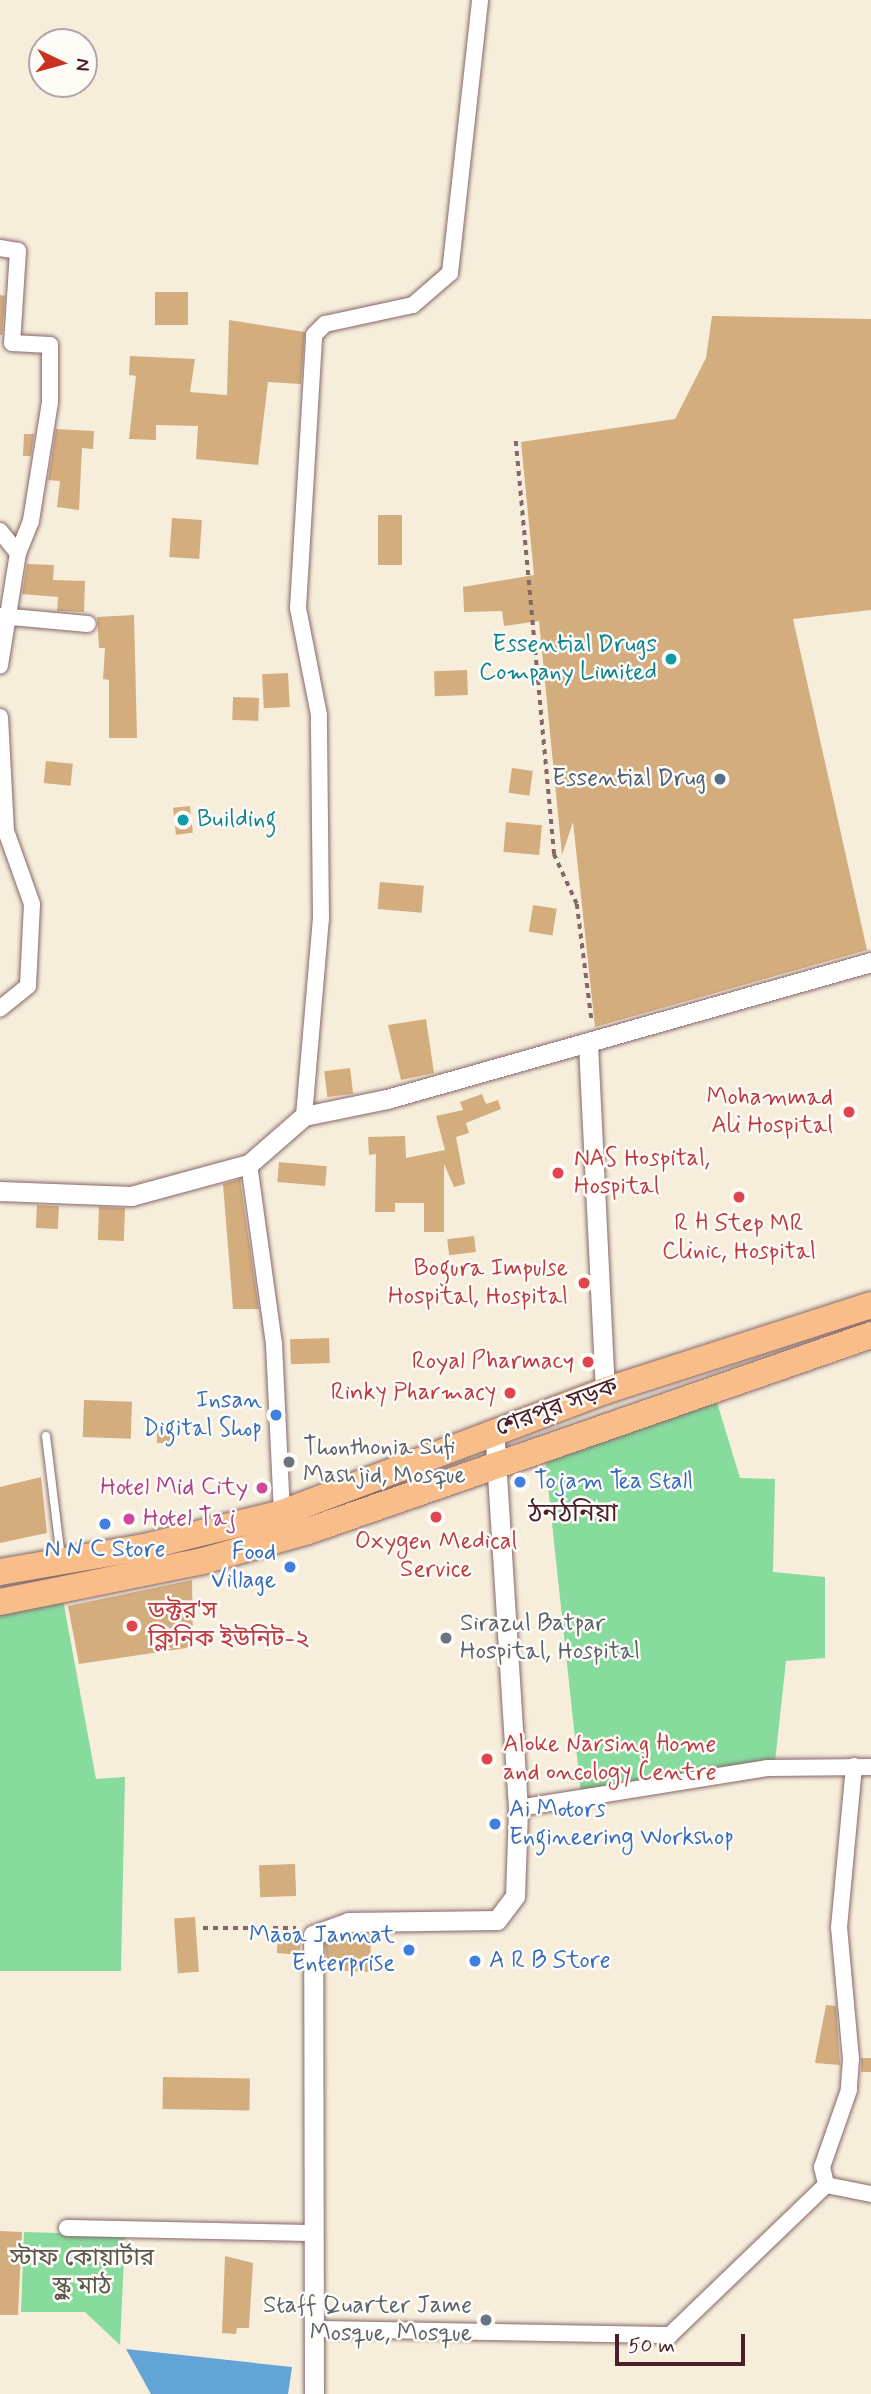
<!DOCTYPE html>
<meta charset="utf-8">
<style>
body{margin:0}
#map{position:relative;width:871px;height:2394px;overflow:hidden;background:#f6eedb;font-family:Mynerve,"Noto Sans Bengali",sans-serif}
div>[style]{position:absolute}
.green>*{inset:0;background:#86db9d}
.water>*{inset:0;background:#62a4d6}
.building>*{inset:0;background:#d4ad7f;transform-origin:0 0}
.path>*{height:3.5px;margin-top:-1.75px;transform-origin:0;background:repeating-linear-gradient(90deg,#866769 0 5px,transparent 0 10px)}
.roads{filter:drop-shadow(0 0 2px #866769) drop-shadow(0 0 2px #866769)}
.service>*{height:8px;margin:-4px;padding:0 4px;transform-origin:4px;border-radius:4px;background:#fff}
.minor>*{height:16px;margin:-8px;padding:0 8px;transform-origin:8px;border-radius:8px;background:#fff}
.tertiary>*{height:19px;margin:-9.5px;padding:0 9.5px;transform-origin:9.5px;border-radius:9.5px;background:#fff}
.trunk>*{height:26px;margin:-13px;padding:0 13px;transform-origin:13px;border-radius:13px;background:#f8bd89}
.dots>*{width:19px;height:19px;translate:-50% -50%;box-sizing:border-box;border:4px solid #fdfcf7;border-radius:50%}
span{translate:-50% -50%;white-space:nowrap;text-align:center;line-height:1.15;-webkit-text-stroke:5px #fdfcf7;paint-order:stroke}
.culture-label{font-size:24px;color:#0d838f}
.right{translate:-100% -50%;text-align:right}
.left{translate:0 -50%;text-align:left}
.service-label{font-size:24px;color:#4e5e75}
.health-label{font-size:24px;color:#be3a42}
.shop-label{font-size:24px;color:#366cbe}
.street-label{font-size:24px;color:#4a1f2b}
.worship-label{font-size:24px;color:#5b616d}
.hotel-label{font-size:24px;color:#b23c85}
.park-label{font-size:24px;color:#5c574d}
.neighbourhood-label{font-size:26px;color:#4a1f2b}
.north{position:absolute;left:28px;top:28px;width:70px;height:70px;box-sizing:border-box;background:#fdfcf7;border:2px solid #b5a4a5;border-radius:50%;rotate:95deg;font-size:19px;font-weight:700;line-height:28px;text-align:center;color:#4a1f2b}
.north::after{content:'';display:block;margin:auto;width:24px;height:32px;background:#c8321e;clip-path:polygon(50% 0,100% 100%,50% 72%,0 100%)}
.scale{position:absolute;left:615px;top:2334px;width:130px;height:32px;box-sizing:border-box;border:4px solid #4a1f2b;border-top:0;padding-left:9px;font-size:21px;line-height:24px;white-space:nowrap;color:#4a1f2b;-webkit-text-stroke:5px #fdfcf7;paint-order:stroke}
</style>
<div id="map">
<div class="green">
<div style="clip-path:polygon(715px 1396px,740px 1478px,775px 1479px,773px 1572px,825px 1577px,825px 1658px,786px 1661px,775px 1762px,581px 1794px,545px 1458px)"></div>
<div style="clip-path:polygon(63px 1600px,96px 1779px,125px 1777px,121px 1971px,0 1971px,0 1611px)"></div>
<div style="clip-path:polygon(24px 2232px,125px 2235px,120px 2345px,85px 2312px,21px 2312px)"></div>
</div>
<div class="water">
<div style="clip-path:polygon(126px 2349px,292px 2367px,288px 2394px,151px 2394px)"></div>
</div>
<div class="building">
<div style="left:155px;top:292px;width:33px;height:33px"></div>
<div style="clip-path:polygon(0 295px,5px 296px,2px 335px,0 335px)"></div>
<div style="clip-path:polygon(712px 316px,871px 319px,871px 610px,793px 619px,867px 950px,595px 1027px,573px 822px,562px 855px,539px 621px,504px 626px,502px 611px,464px 612px,463px 587px,534px 575px,521px 442px,675px 419px,706px 358px)"></div>
<div style="clip-path:polygon(229px 320px,305px 332px,301px 384px,268px 382px,258px 465px,196px 459px,198px 426px,156px 425px,156px 440px,129px 439px,136px 376px,129px 375px,130px 356px,195px 359px,190px 392px,227px 395px)"></div>
<div style="clip-path:polygon(56px 429px,94px 431px,93px 449px,82px 448px,79px 510px,57px 507px,60px 481px,48px 480px)"></div>
<div style="clip-path:polygon(24px 434px,34px 434px,31px 456px,23px 456px)"></div>
<div style="left:378px;top:515px;width:24px;height:50px"></div>
<div style="left:172px;top:518px;width:30px;height:39px;rotate:4deg"></div>
<div style="clip-path:polygon(27px 564px,54px 565px,53px 580px,85px 581px,84px 612px,57px 611px,58px 597px,22px 594px)"></div>
<div style="clip-path:polygon(134px 615px,137px 738px,109px 738px,109px 680px,103px 679px,105px 648px,99px 648px,97px 617px)"></div>
<div style="left:467px;top:670px;width:25px;height:33px;rotate:88deg"></div>
<div style="left:288px;top:673px;width:34px;height:26px;rotate:87deg"></div>
<div style="left:233px;top:697px;width:26px;height:23px;rotate:2deg"></div>
<div style="left:46px;top:761px;width:27px;height:22px;rotate:6deg"></div>
<div style="left:512px;top:768px;width:21px;height:25px;rotate:8deg"></div>
<div style="left:190px;top:806px;width:27px;height:17px;rotate:84deg"></div>
<div style="left:506px;top:822px;width:36px;height:30px;rotate:5deg"></div>
<div style="left:380px;top:882px;width:44px;height:27px;rotate:5deg"></div>
<div style="left:533px;top:905px;width:24px;height:27px;rotate:9deg"></div>
<div style="clip-path:polygon(426px 1019px,434px 1073px,401px 1080px,388px 1025px)"></div>
<div style="left:350px;top:1068px;width:26px;height:26px;rotate:83deg"></div>
<div style="clip-path:polygon(482px 1094px,486px 1104px,498px 1100px,501px 1109px,466px 1123px,469px 1133px,456px 1137px,465px 1184px,454px 1187px,444px 1164px,444px 1232px,424px 1232px,424px 1203px,395px 1203px,395px 1212px,375px 1212px,376px 1154px,369px 1155px,368px 1137px,405px 1136px,406px 1158px,445px 1150px,436px 1116px,463px 1110px,460px 1102px)"></div>
<div style="left:279px;top:1162px;width:48px;height:20px;rotate:5deg"></div>
<div style="clip-path:polygon(240px 1179px,259px 1309px,233px 1309px,223px 1184px)"></div>
<div style="left:37px;top:1205px;width:22px;height:23px;rotate:3deg"></div>
<div style="left:99px;top:1207px;width:26px;height:33px;rotate:2deg"></div>
<div style="left:474px;top:1236px;width:16px;height:27px;rotate:83deg"></div>
<div style="left:329px;top:1338px;width:25px;height:39px;rotate:88deg"></div>
<div style="left:84px;top:1400px;width:48px;height:37px;rotate:2deg"></div>
<div style="left:157px;top:1425px;width:15px;height:18px"></div>
<div style="clip-path:polygon(41px 1477px,47px 1533px,0 1543px,0 1487px)"></div>
<div style="clip-path:polygon(192px 1580px,193px 1647px,79px 1664px,68px 1606px)"></div>
<div style="left:295px;top:1864px;width:32px;height:36px;rotate:88deg"></div>
<div style="left:195px;top:1917px;width:55px;height:21px;rotate:86deg"></div>
<div style="clip-path:polygon(349px 1935px,371px 1936px,370px 1972px,328px 1970px,325px 1944px)"></div>
<div style="left:278px;top:1938px;width:23px;height:15px;rotate:5deg"></div>
<div style="clip-path:polygon(826px 2005px,836px 2006px,840px 2065px,815px 2063px)"></div>
<div style="left:861px;top:2058px;width:10px;height:14px"></div>
<div style="left:163px;top:2077px;width:87px;height:32px;rotate:1deg"></div>
<div style="clip-path:polygon(0 2231px,22px 2232px,18px 2315px,0 2315px)"></div>
<div style="clip-path:polygon(225px 2256px,253px 2263px,249px 2328px,237px 2328px,236px 2334px,222px 2333px)"></div>
</div>
<div class="path">
<div style="left:516px;top:441px;width:415px;rotate:84.7deg"></div>
<div style="left:554px;top:854px;width:55px;rotate:65.3deg"></div>
<div style="left:577px;top:904px;width:120px;rotate:82.8deg"></div>
<div style="left:203px;top:1928px;width:93px"></div>
</div>
<div class="roads">
<div class="service">
<div style="left:46px;top:1436px;width:123px;rotate:83deg"></div>
</div>
<div class="minor">
<div style="left:0;top:248px;width:18px;rotate:9deg"></div>
<div style="left:18px;top:251px;width:92px;rotate:93.7deg"></div>
<div style="left:12px;top:343px;width:38px;rotate:3deg"></div>
<div style="left:50px;top:345px;width:57px;rotate:90deg"></div>
<div style="left:50px;top:402px;width:121px;rotate:99.1deg"></div>
<div style="left:31px;top:521px;width:35px;rotate:112deg"></div>
<div style="left:0;top:531px;width:28px;rotate:51deg"></div>
<div style="left:18px;top:553px;width:114px;rotate:99.1deg"></div>
<div style="left:0;top:616px;width:88px;rotate:5.2deg"></div>
<div style="left:0;top:717px;width:114px;rotate:87deg"></div>
<div style="left:6px;top:831px;width:77px;rotate:70.4deg"></div>
<div style="left:32px;top:904px;width:82px;rotate:92.8deg"></div>
<div style="left:28px;top:986px;width:36px;rotate:141deg"></div>
<div style="left:304px;top:1116px;width:198px;rotate:-85.1deg"></div>
<div style="left:321px;top:919px;width:204px;rotate:-90.6deg"></div>
<div style="left:319px;top:715px;width:109px;rotate:-101.1deg"></div>
<div style="left:298px;top:608px;width:273px;rotate:-86.6deg"></div>
<div style="left:314px;top:335px;width:16px;rotate:-45deg"></div>
<div style="left:325px;top:324px;width:90px;rotate:-12.2deg"></div>
<div style="left:413px;top:305px;width:49px;rotate:-40.9deg"></div>
<div style="left:450px;top:273px;width:275px;rotate:-83.7deg"></div>
<div style="left:249px;top:1164px;width:182px;rotate:82.1deg"></div>
<div style="left:274px;top:1344px;width:169px;rotate:87.3deg"></div>
<div style="left:854px;top:1766px;width:162px;rotate:95.3deg"></div>
<div style="left:839px;top:1927px;width:132px;rotate:84.8deg"></div>
<div style="left:851px;top:2058px;width:32px;rotate:94deg"></div>
<div style="left:849px;top:2090px;width:82px;rotate:109.3deg"></div>
<div style="left:822px;top:2167px;width:18px;rotate:77deg"></div>
<div style="left:826px;top:2185px;width:46px;rotate:11.3deg"></div>
<div style="left:518px;top:1808px;width:252px;rotate:-9.1deg"></div>
<div style="left:767px;top:1768px;width:104px;rotate:-0.6deg"></div>
<div style="left:67px;top:2228px;width:246px;rotate:1.2deg"></div>
<div style="left:314px;top:2329px;width:356px;rotate:1deg"></div>
<div style="left:670px;top:2335px;width:216px;rotate:-43.9deg"></div>
</div>
<div class="tertiary">
<div style="left:588px;top:1044px;width:347px;rotate:87.2deg"></div>
<div style="left:0;top:1191px;width:131px;rotate:2.2deg"></div>
<div style="left:131px;top:1196px;width:122px;rotate:-15.2deg"></div>
<div style="left:249px;top:1164px;width:73px;rotate:-41.1deg"></div>
<div style="left:304px;top:1116px;width:85px;rotate:-11.6deg"></div>
<div style="left:387px;top:1099px;width:503px;rotate:-15.8deg"></div>
<div style="left:314px;top:2394px;width:459px;rotate:-90.1deg"></div>
<div style="left:313px;top:1935px;width:37px;rotate:-20deg"></div>
<div style="left:348px;top:1922px;width:149px;rotate:-0.8deg"></div>
<div style="left:497px;top:1920px;width:30px;rotate:-53deg"></div>
<div style="left:515px;top:1896px;width:88px;rotate:-88deg"></div>
<div style="left:518px;top:1808px;width:378px;rotate:-93.6deg"></div>
</div>
<div class="trunk">
<div style="left:0;top:1572px;width:146px;rotate:-9.8deg"></div>
<div style="left:144px;top:1547px;width:142px;rotate:-13.8deg"></div>
<div style="left:282px;top:1513px;width:345px;rotate:-20.7deg"></div>
<div style="left:605px;top:1391px;width:280px;rotate:-17.9deg"></div>
<div style="left:0;top:1602px;width:207px;rotate:-11.4deg"></div>
<div style="left:203px;top:1561px;width:109px;rotate:-15.9deg"></div>
<div style="left:308px;top:1531px;width:596px;rotate:-19.19deg"></div>
</div>
</div>
<div class="dots">
<div style="left:671px;top:659px;background:#0f9aa8"></div>
<div style="left:720px;top:779px;background:#5c6f8a"></div>
<div style="left:183px;top:820px;background:#0f9aa8"></div>
<div style="left:849px;top:1112px;background:#e0444e"></div>
<div style="left:558px;top:1173px;background:#e0444e"></div>
<div style="left:739px;top:1197px;background:#e0444e"></div>
<div style="left:584px;top:1283px;background:#e0444e"></div>
<div style="left:588px;top:1362px;background:#e0444e"></div>
<div style="left:510px;top:1393px;background:#e0444e"></div>
<div style="left:276px;top:1415px;background:#3f7fe0"></div>
<div style="left:289px;top:1462px;background:#6b7280"></div>
<div style="left:520px;top:1482px;background:#3f7fe0"></div>
<div style="left:262px;top:1488px;background:#d1479c"></div>
<div style="left:436px;top:1517px;background:#e0444e"></div>
<div style="left:129px;top:1519px;background:#d1479c"></div>
<div style="left:105px;top:1524px;background:#3f7fe0"></div>
<div style="left:290px;top:1567px;background:#3f7fe0"></div>
<div style="left:132px;top:1626px;background:#e0444e"></div>
<div style="left:446px;top:1638px;background:#6b7280"></div>
<div style="left:487px;top:1759px;background:#e0444e"></div>
<div style="left:495px;top:1824px;background:#3f7fe0"></div>
<div style="left:409px;top:1950px;background:#3f7fe0"></div>
<div style="left:475px;top:1961px;background:#3f7fe0"></div>
<div style="left:486px;top:2320px;background:#6b7280"></div>
</div>
<div class="culture-label">
<span class="right" style="left:657px;top:659px">Essential Drugs<br>Company Limited</span>
<span class="left" style="left:197px;top:820px">Building</span>
</div>
<div class="service-label">
<span class="right" style="left:706px;top:779px">Essential Drug</span>
</div>
<div class="health-label">
<span class="right" style="left:833px;top:1112px">Mohammad<br>Ali Hospital</span>
<span class="left" style="left:574px;top:1173px">NAS Hospital,<br>Hospital</span>
<span style="left:739px;top:1238px">R H Step MR<br>Clinic, Hospital</span>
<span class="right" style="left:568px;top:1283px">Bogura Impulse<br>Hospital, Hospital</span>
<span class="right" style="left:574px;top:1362px">Royal Pharmacy</span>
<span class="right" style="left:496px;top:1393px">Rinky Pharmacy</span>
<span style="left:436px;top:1556px">Oxygen Medical<br>Service</span>
<span class="left" style="left:148px;top:1626px">ডক্টর'স<br>ক্লিনিক ইউনিট-২</span>
<span class="left" style="left:503px;top:1759px">Aloke Narsing Home<br>and oncology Centre</span>
</div>
<div class="shop-label">
<span class="right" style="left:262px;top:1415px">Insan<br>Digital Shop</span>
<span class="left" style="left:534px;top:1482px">Tojam Tea Stall</span>
<span style="left:105px;top:1550px">N N C Store</span>
<span class="right" style="left:276px;top:1567px">Food<br>Village</span>
<span class="left" style="left:509px;top:1824px">Ai Motors<br>Engineering Workshop</span>
<span class="right" style="left:395px;top:1950px">Maoa Jannat<br>Enterprise</span>
<span class="left" style="left:489px;top:1961px">A R B Store</span>
</div>
<div class="street-label">
<span style="left:557px;top:1408px;rotate:-20deg">শেরপুর সড়ক</span>
</div>
<div class="worship-label">
<span class="left" style="left:303px;top:1462px">Thonthonia Sufi<br>Mashjid, Mosque</span>
<span class="left" style="left:460px;top:1638px">Sirazul Batpar<br>Hospital, Hospital</span>
<span class="right" style="left:472px;top:2320px">Staff Quarter Jame<br>Mosque, Mosque</span>
</div>
<div class="hotel-label">
<span class="right" style="left:248px;top:1488px">Hotel Mid City</span>
<span class="left" style="left:143px;top:1519px">Hotel Taj</span>
</div>
<div class="park-label">
<span style="left:82px;top:2273px">স্টাফ কোয়ার্টার<br>স্কুল মাঠ</span>
</div>
<div class="neighbourhood-label">
<span style="left:573px;top:1515px">ঠনঠনিয়া</span>
</div>
<div class="north">N</div>
<div class="scale">50 m</div>
</div>
